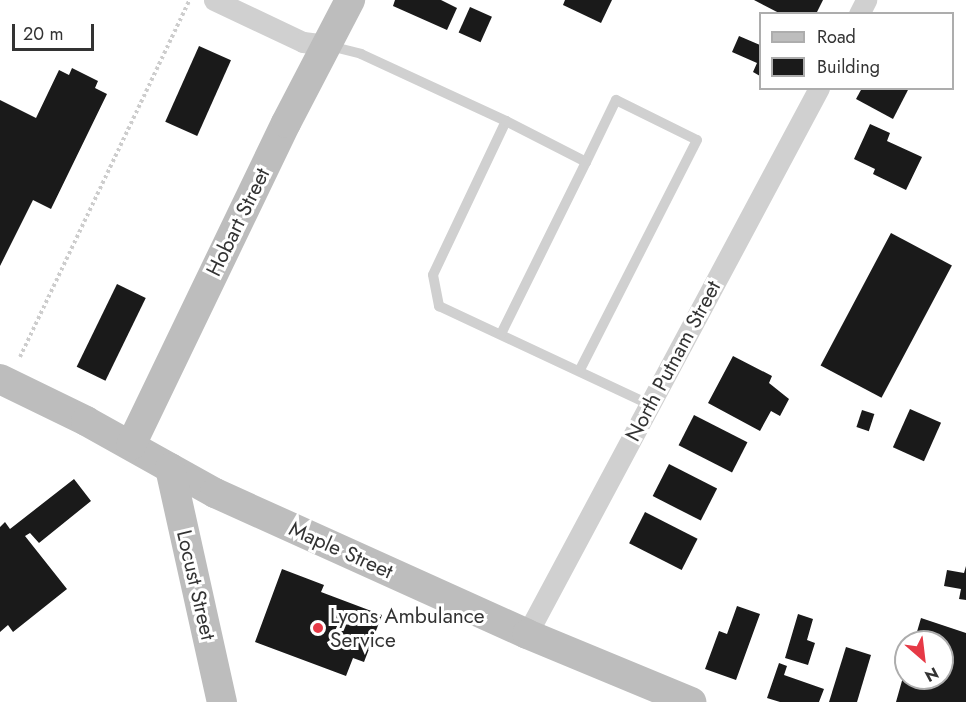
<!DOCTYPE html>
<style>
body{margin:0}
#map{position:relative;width:966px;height:702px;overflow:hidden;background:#fff;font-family:Jost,sans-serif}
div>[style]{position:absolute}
.building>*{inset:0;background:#1a1a1a;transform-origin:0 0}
.path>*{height:4px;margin-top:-2px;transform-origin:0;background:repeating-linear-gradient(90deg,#cdcdcd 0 3px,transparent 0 6px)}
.service>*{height:10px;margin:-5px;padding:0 5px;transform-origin:5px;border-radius:5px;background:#d0d0d0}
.minor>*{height:21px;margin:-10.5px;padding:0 10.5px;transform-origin:10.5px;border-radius:10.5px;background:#d0d0d0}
.secondary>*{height:30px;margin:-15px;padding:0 15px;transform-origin:15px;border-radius:15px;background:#bdbdbd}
.dots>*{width:16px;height:16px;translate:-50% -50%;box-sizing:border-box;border:3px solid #fff;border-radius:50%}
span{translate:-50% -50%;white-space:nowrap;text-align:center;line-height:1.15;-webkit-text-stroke:6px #fff;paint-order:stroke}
.street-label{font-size:21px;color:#333}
.poi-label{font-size:21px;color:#333}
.left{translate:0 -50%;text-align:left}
.legend{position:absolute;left:759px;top:12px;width:195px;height:78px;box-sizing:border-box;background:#fff;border:2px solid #adadad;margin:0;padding:8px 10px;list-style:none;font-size:18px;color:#333}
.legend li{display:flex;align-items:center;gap:12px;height:30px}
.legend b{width:30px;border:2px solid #adadad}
.north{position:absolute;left:894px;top:630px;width:60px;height:60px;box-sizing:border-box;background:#fff;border:2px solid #adadad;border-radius:50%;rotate:152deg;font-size:16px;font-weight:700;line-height:24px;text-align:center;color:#333}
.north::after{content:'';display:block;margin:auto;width:21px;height:27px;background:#e63946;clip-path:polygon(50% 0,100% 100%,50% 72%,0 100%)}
.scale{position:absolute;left:12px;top:24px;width:82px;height:27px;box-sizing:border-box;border:3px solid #333;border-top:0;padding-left:8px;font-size:18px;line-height:21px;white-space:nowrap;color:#333;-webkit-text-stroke:4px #fff;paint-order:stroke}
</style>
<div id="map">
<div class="building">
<div style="clip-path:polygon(395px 0,441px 0,457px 8px,447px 30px,393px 6px)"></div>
<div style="clip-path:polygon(565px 0,612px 0,601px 23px,563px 5px)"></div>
<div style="clip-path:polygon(754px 0,823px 0,816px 14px,781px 14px)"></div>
<div style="left:470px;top:7px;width:24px;height:28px;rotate:24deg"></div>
<div style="clip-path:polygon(739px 36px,760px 45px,760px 76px,753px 72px,757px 63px,732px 52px)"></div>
<div style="left:199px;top:46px;width:35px;height:83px;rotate:24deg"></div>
<div style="clip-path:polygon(72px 68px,98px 81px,95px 88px,107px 94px,51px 209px,33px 200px,0 266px,0 100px,36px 118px,59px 70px,69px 75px)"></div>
<div style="clip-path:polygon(862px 88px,909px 88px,893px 119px,856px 99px)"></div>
<div style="clip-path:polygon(870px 124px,890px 133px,887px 141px,922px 157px,906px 190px,873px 174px,875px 169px,854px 159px)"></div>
<div style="left:891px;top:233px;width:69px;height:150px;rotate:28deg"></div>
<div style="left:117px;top:284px;width:32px;height:92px;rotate:26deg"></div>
<div style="clip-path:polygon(733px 356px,772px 376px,769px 383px,789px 399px,780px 416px,771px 411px,760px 431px,708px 403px)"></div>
<div style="left:910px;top:409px;width:34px;height:42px;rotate:24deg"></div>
<div style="left:862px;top:410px;width:13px;height:18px;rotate:18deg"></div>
<div style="left:694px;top:415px;width:60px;height:34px;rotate:27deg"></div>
<div style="left:669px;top:464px;width:54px;height:36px;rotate:27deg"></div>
<div style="clip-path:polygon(74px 479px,91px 501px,39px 543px,30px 533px,25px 536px,67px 589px,13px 632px,8px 625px,0 632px,0 527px,5px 522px,10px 529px)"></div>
<div style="left:645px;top:512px;width:59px;height:35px;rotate:27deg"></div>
<div style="clip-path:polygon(966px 566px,966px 600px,959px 599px,961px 589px,944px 586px,947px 570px,964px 573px)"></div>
<div style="clip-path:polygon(282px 569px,324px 585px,321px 592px,382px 615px,364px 662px,353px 658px,346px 676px,255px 642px)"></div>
<div style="clip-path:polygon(737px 606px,760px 614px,736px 680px,705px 669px,719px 631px,727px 634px)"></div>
<div style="clip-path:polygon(798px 614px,813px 619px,807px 640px,815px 643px,808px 665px,785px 658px)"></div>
<div style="clip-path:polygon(921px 618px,966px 633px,966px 702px,896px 702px,905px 670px,906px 678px,942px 678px,942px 642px,914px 642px)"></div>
<div style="clip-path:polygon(846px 647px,871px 655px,857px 702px,829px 702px)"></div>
<div style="clip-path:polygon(779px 663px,787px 666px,784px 675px,824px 689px,819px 702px,780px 702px,767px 698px)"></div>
</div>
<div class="path">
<div style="left:20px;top:357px;width:394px;rotate:-64.6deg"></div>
</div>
<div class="service">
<div style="left:330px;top:46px;width:32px;rotate:14deg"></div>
<div style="left:361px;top:54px;width:160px;rotate:24.8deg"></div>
<div style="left:506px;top:121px;width:170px;rotate:115.4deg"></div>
<div style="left:433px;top:275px;width:32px;rotate:79deg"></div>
<div style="left:439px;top:306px;width:233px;rotate:25.1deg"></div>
<div style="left:506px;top:121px;width:90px;rotate:27.1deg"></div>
<div style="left:586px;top:162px;width:69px;rotate:-64.2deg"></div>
<div style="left:616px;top:100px;width:90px;rotate:26.3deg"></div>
<div style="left:697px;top:140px;width:258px;rotate:117deg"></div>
<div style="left:501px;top:334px;width:192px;rotate:-63.7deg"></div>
</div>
<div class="minor">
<div style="left:214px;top:0;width:98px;rotate:25.3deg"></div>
<div style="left:303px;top:42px;width:24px;rotate:7deg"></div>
<div style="left:859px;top:14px;width:16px;rotate:-63deg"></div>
<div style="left:527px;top:634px;width:619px;rotate:-61.86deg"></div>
</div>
<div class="secondary">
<div style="left:0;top:379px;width:96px;rotate:26deg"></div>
<div style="left:86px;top:421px;width:148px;rotate:29.2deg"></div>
<div style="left:215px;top:493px;width:342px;rotate:24.3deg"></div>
<div style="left:527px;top:634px;width:178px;rotate:22.5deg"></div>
<div style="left:131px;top:445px;width:357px;rotate:-64.3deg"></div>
<div style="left:286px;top:123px;width:139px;rotate:-62.5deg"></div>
<div style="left:170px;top:468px;width:240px;rotate:77.5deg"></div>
</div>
<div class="dots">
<div style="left:318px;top:628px;background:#e63946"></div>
</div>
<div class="street-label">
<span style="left:238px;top:222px;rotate:-64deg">Hobart Street</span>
<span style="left:673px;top:361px;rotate:-62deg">North Putnam Street</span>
<span style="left:341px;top:550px;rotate:24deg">Maple Street</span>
<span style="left:196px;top:585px;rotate:77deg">Locust Street</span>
</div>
<div class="poi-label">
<span class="left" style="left:330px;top:628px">Lyons Ambulance<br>Service</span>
</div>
<ul class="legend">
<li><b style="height:8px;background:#bdbdbd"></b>Road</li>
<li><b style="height:16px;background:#1a1a1a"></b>Building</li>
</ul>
<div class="north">N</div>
<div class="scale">20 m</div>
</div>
